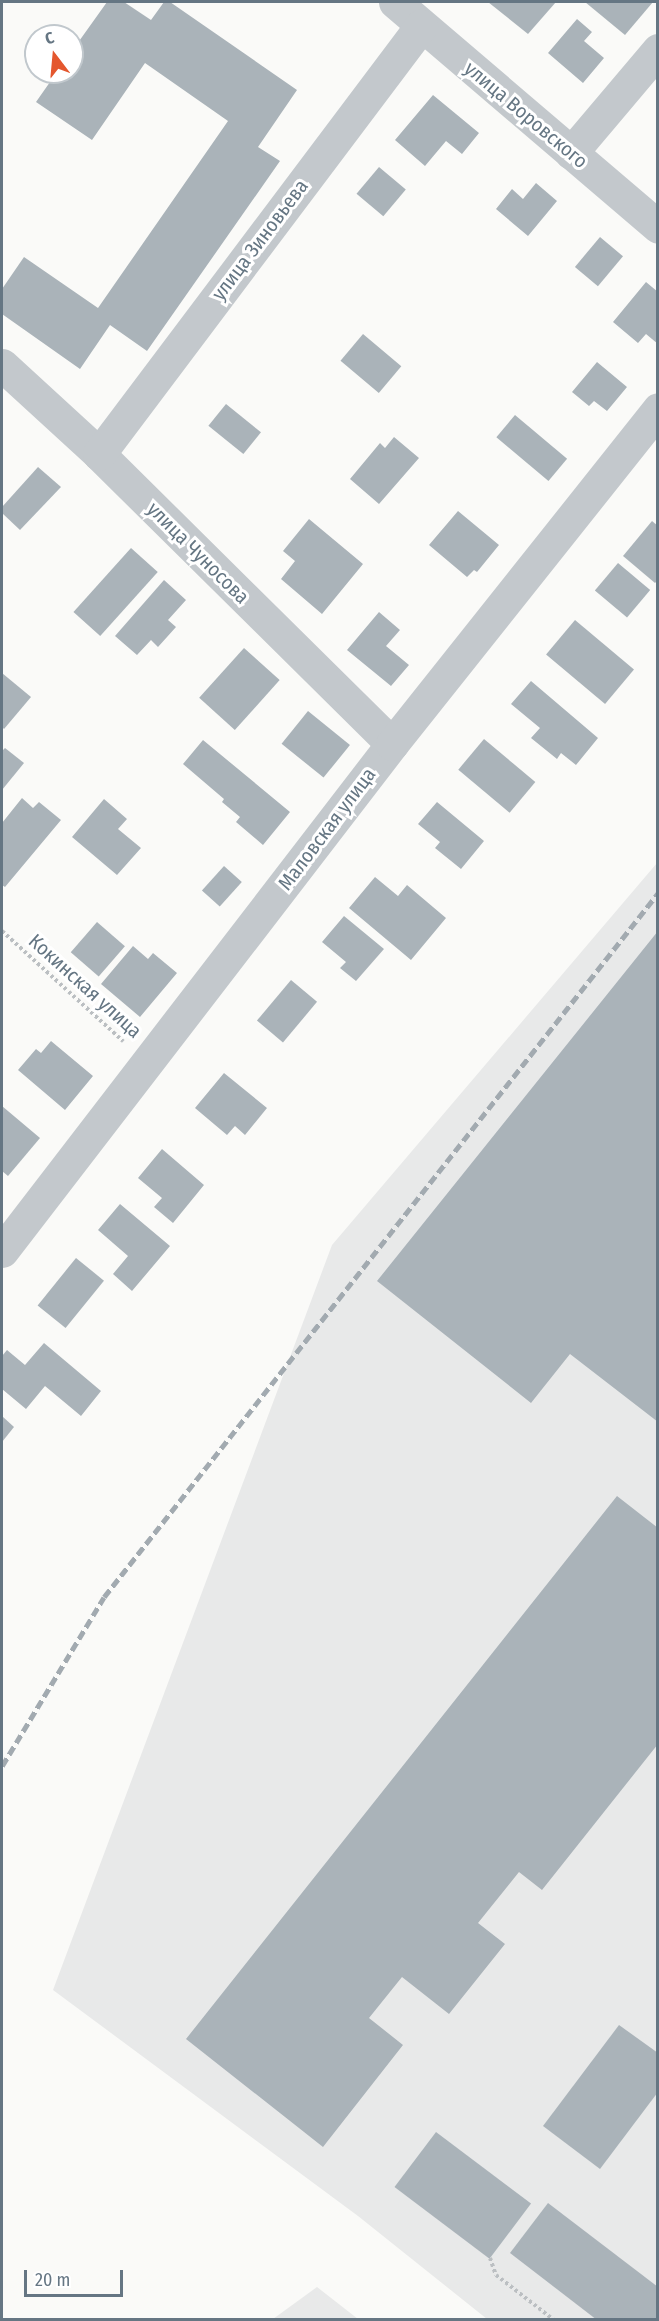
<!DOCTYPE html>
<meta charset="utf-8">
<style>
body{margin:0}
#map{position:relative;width:659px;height:2321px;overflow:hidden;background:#fafaf8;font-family:"Fira Sans Condensed",sans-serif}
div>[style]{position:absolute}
.built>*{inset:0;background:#e8e9e9}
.building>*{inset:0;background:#aab3b9;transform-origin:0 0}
.path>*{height:4px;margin-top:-2px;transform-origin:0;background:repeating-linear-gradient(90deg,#bbbfc2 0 3px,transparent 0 6px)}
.minor>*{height:33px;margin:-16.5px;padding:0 16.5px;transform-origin:16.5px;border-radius:16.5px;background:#c3c8cc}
.rail>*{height:4.5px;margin-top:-2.25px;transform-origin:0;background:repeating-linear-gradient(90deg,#a2aab0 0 9px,transparent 0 13.5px)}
span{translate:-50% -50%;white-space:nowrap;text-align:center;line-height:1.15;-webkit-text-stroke:6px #fff;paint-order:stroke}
.street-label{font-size:20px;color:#657683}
.frame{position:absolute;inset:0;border:3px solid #657683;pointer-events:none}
.north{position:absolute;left:24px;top:24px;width:60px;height:60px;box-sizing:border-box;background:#fff;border:2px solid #c1c8cd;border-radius:50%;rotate:344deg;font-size:16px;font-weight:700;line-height:24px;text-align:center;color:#657683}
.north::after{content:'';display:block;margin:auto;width:21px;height:27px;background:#e4572e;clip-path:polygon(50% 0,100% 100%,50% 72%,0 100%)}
.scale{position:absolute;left:24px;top:2270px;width:99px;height:27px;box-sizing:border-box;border:3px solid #657683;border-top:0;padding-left:8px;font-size:18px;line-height:21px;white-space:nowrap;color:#657683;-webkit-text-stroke:4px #fff;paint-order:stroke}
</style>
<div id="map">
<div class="built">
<div style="clip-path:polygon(657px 863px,657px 2319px,487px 2319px,358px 2216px,53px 1990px,332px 1245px)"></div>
<div style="clip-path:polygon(317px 2287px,358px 2319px,273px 2319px)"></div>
</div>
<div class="building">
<div style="clip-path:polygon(107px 2px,124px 2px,151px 20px,164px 2px,170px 2px,297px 90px,258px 147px,280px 161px,147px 351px,110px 325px,80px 369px,2px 314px,2px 289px,24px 257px,98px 308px,228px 121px,145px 63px,92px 140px,36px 102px,57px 72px,72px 72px,72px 51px)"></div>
<div style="clip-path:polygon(488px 2px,556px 2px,528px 34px)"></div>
<div style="clip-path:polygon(585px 2px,653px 2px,625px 35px)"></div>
<div style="clip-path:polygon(577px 19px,592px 32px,584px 41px,604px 58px,583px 83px,548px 53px)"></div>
<div style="clip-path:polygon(433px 95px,479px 133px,462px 154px,446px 141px,425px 166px,395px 140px)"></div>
<div style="left:379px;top:167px;width:35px;height:35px;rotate:40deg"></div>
<div style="clip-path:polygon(536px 183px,557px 201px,528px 236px,496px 209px,512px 189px,523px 199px)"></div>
<div style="left:600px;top:237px;width:30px;height:39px;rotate:40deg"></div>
<div style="clip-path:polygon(646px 282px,658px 292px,658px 344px,646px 334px,638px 343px,613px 322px)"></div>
<div style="left:363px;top:334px;width:50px;height:35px;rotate:40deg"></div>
<div style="clip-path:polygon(597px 362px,627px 387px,607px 411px,594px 401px,589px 406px,572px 392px)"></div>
<div style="left:226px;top:404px;width:45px;height:28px;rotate:39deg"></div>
<div style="left:515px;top:415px;width:68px;height:29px;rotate:40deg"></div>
<div style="clip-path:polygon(394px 437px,419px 458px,379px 504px,350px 479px,380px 443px,385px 448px)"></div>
<div style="clip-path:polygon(38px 467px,61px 487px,20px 530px,2px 513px,2px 507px)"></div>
<div style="clip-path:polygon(458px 511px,499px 545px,477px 572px,474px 570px,467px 577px,429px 545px)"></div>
<div style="clip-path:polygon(309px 519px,363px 564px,322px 614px,281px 579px,295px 561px,283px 551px)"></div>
<div style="clip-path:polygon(652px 521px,658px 526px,658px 580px,655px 583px,623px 556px)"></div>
<div style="left:131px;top:548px;width:36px;height:86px;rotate:42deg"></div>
<div style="left:618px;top:563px;width:42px;height:36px;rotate:40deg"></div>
<div style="clip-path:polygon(164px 580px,186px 600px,168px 620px,176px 627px,158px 647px,151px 640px,137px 655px,115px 636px)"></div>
<div style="clip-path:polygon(379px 612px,400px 630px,386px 646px,409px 665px,391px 686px,347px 650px)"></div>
<div style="left:575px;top:620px;width:77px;height:45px;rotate:40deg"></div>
<div style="left:244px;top:648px;width:48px;height:67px;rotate:42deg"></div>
<div style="clip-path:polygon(2px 673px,31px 697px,4px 729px,2px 727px)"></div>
<div style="clip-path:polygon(531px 681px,598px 738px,576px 765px,561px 753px,557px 759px,531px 738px,540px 728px,511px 704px)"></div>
<div style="left:308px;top:711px;width:54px;height:42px;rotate:39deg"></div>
<div style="left:484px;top:739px;width:67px;height:40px;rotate:40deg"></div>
<div style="clip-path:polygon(203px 740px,290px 812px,263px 845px,236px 822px,240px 817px,222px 802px,224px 799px,183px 764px)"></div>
<div style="clip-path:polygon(5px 748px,24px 763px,2px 790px,2px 751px)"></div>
<div style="clip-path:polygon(22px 798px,33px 808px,39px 802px,61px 820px,5px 887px,2px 885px,2px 823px)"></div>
<div style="clip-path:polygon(104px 799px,127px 819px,118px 829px,141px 848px,117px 875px,72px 837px)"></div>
<div style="clip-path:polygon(437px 802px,484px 841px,461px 869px,435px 848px,440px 842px,418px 824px)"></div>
<div style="left:224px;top:866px;width:24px;height:33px;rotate:42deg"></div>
<div style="clip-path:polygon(375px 877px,398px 896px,407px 885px,446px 918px,411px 960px,349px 908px)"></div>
<div style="clip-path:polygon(344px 916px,384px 949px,356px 981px,340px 968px,346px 962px,322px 942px)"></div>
<div style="left:97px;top:922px;width:37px;height:40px;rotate:41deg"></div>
<div style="clip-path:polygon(658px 931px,658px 1422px,570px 1354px,531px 1403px,377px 1281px)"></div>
<div style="clip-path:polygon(133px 946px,148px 959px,153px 953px,177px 973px,140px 1017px,101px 984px)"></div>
<div style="left:291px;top:980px;width:34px;height:53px;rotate:40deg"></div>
<div style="clip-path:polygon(51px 1041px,93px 1076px,65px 1110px,18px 1070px,36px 1049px,41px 1053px)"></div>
<div style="clip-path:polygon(224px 1073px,267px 1108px,245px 1135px,235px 1126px,227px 1135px,195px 1108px)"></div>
<div style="clip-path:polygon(2px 1106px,40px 1138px,8px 1176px,2px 1171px)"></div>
<div style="clip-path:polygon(162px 1149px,204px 1185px,173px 1223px,154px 1207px,162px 1198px,138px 1178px)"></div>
<div style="clip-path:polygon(120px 1204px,170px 1246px,132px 1291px,113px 1274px,128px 1256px,98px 1230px)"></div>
<div style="left:76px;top:1258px;width:36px;height:61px;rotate:39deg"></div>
<div style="clip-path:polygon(44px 1343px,101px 1391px,81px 1416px,45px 1386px,26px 1409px,2px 1389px,2px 1356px,7px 1350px,25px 1365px)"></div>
<div style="clip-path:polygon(2px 1416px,14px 1427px,2px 1442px)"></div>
<div style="clip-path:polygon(617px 1496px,658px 1528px,658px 1744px,542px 1890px,519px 1872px,478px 1923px,505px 1944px,449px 2014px,402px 1977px,369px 2018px,403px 2045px,323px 2147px,186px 2039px)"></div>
<div style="clip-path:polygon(619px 2025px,658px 2053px,658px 2092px,600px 2169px,543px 2126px)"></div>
<div style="left:436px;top:2132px;width:119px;height:69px;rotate:37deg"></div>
<div style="clip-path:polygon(548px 2203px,658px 2287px,658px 2320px,597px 2320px,510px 2253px)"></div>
</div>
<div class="path">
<div style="left:2px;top:931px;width:164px;rotate:42.3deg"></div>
<div style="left:490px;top:2258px;width:18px;rotate:71deg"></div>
<div style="left:496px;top:2275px;width:73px;rotate:37.8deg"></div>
</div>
<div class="minor">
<div style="left:395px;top:2px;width:346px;rotate:40.5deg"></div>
<div style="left:571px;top:153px;width:135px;rotate:-49.8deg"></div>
<div style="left:2px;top:365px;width:132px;rotate:42.5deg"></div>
<div style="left:99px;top:454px;width:412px;rotate:44.7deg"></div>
<div style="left:99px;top:454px;width:536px;rotate:-53.04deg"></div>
<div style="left:2px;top:1251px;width:640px;rotate:-52.43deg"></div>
<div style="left:392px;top:744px;width:428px;rotate:-51.5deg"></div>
</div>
<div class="rail">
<div style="left:2px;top:1766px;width:197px;rotate:-58.9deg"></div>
<div style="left:104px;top:1597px;width:896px;rotate:-51.8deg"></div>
</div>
<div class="street-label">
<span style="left:526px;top:115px;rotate:40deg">улица Воровского</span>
<span style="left:260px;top:240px;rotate:-53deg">улица Зиновьева</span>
<span style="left:198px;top:553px;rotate:45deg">улица Чуносова</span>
<span style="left:327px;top:829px;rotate:-53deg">Маловская улица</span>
<span style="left:85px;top:986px;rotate:42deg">Кокинская улица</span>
</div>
<div class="frame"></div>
<div class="north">С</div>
<div class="scale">20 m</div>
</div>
